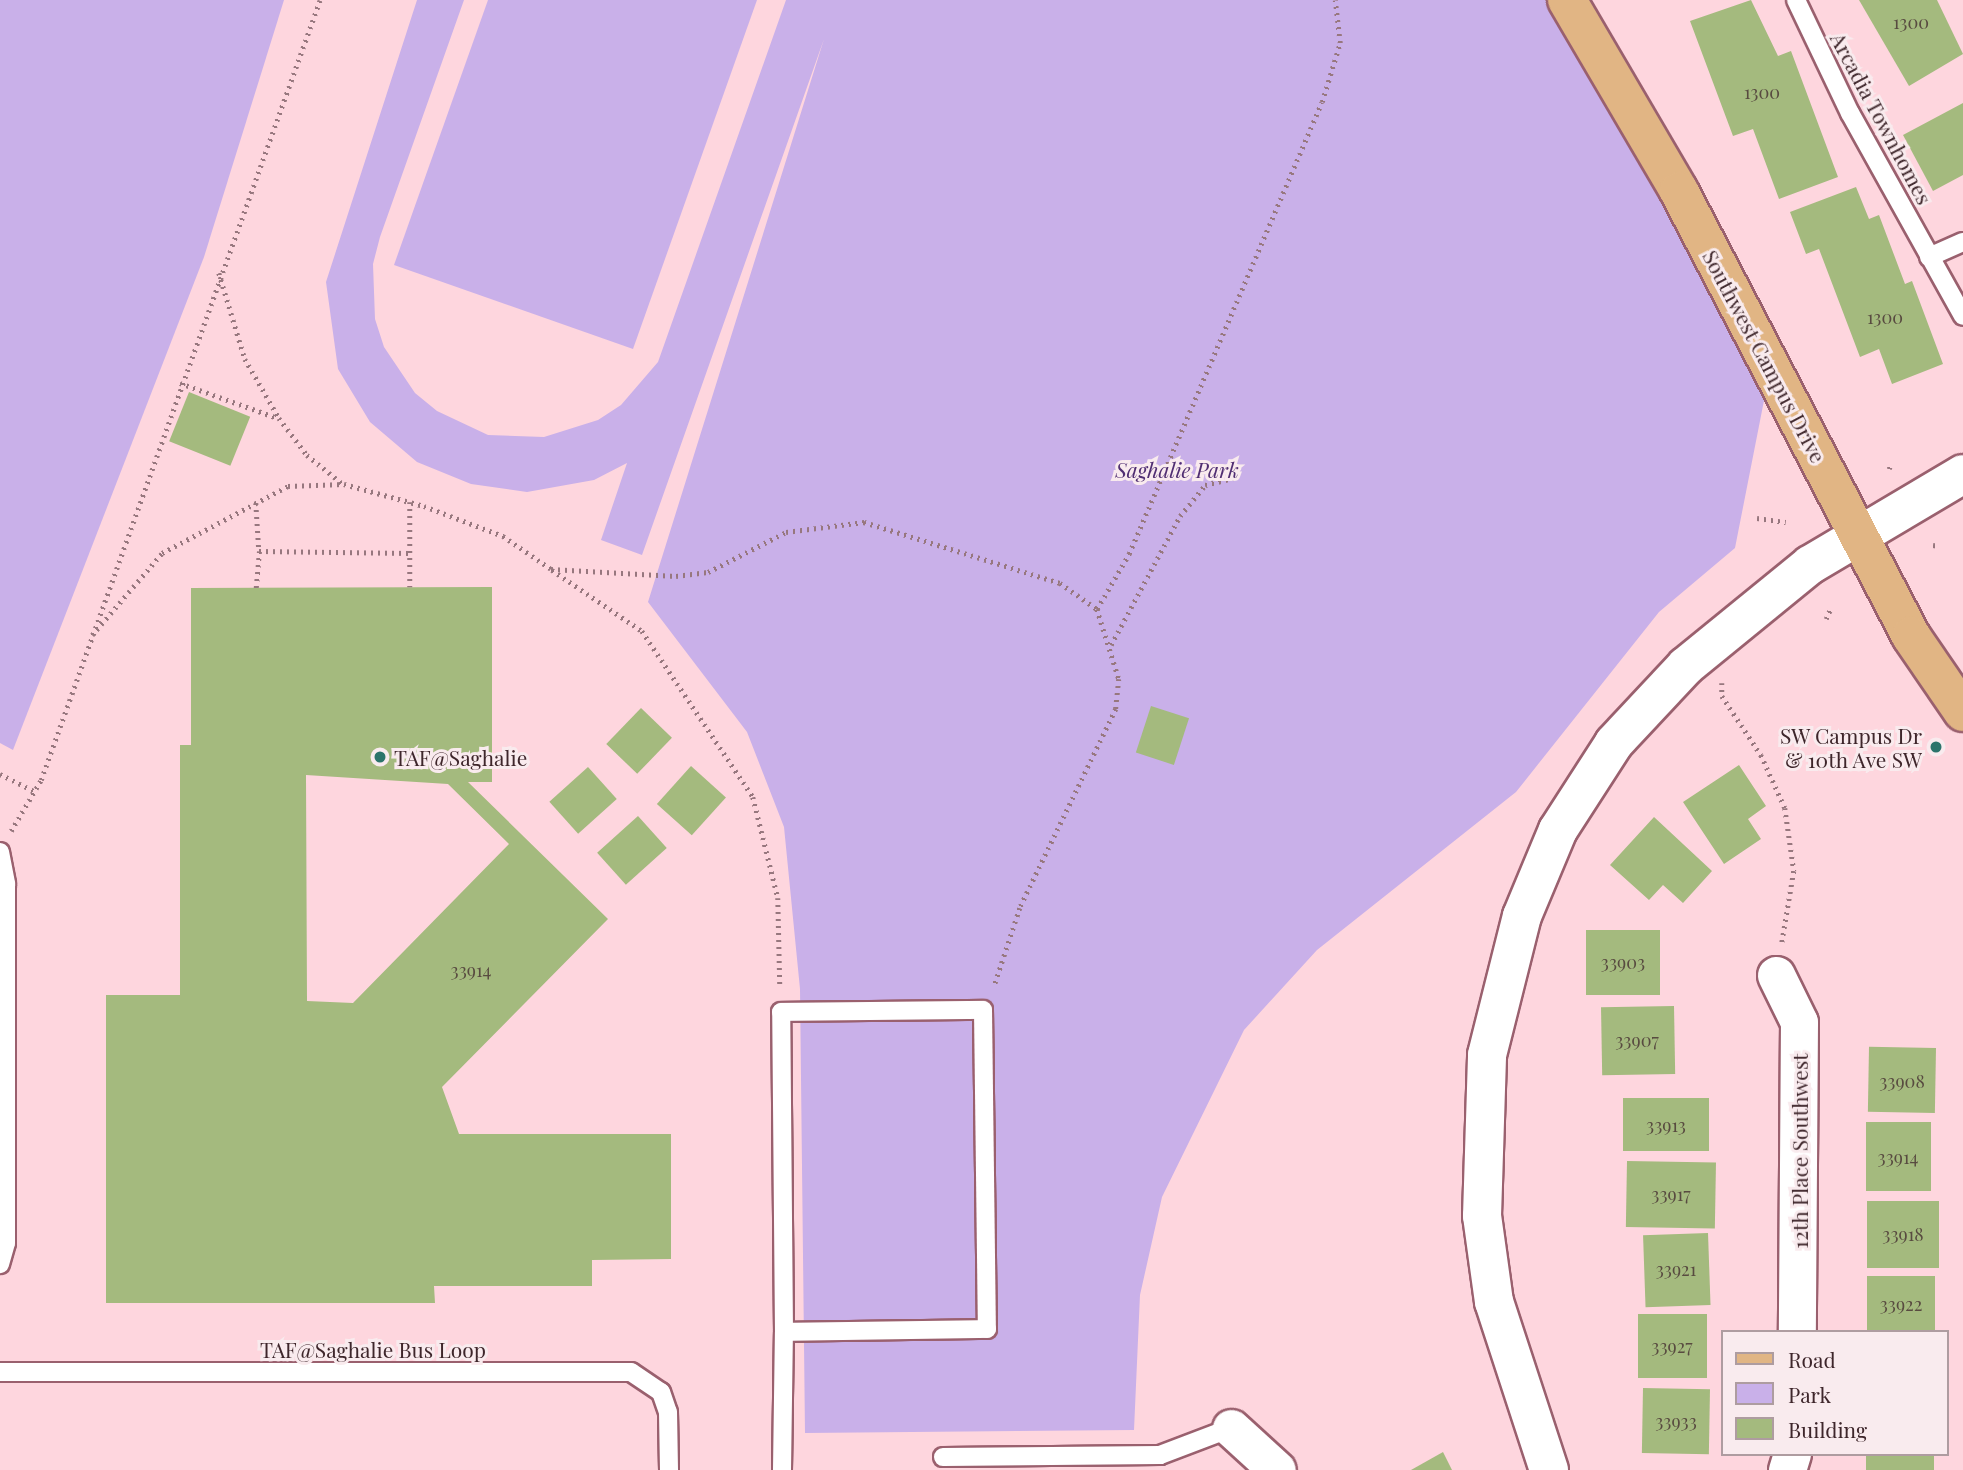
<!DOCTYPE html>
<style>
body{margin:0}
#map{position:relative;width:1963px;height:1470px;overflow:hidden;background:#fed6de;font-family:"Playfair Display",serif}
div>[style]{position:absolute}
.green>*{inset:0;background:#c9b0e9}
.building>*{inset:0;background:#a4ba7e;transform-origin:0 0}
.path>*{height:4.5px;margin-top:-2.25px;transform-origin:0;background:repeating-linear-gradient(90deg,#97777e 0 2px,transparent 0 7px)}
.roads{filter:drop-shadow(2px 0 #9a606e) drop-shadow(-2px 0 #9a606e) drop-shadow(0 2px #9a606e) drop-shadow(0 -2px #9a606e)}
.service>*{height:18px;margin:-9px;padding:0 9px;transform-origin:9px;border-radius:9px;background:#fff}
.minor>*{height:37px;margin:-18.5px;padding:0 18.5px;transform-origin:18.5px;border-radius:18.5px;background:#fff}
.tertiary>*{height:38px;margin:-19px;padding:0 19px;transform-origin:19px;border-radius:19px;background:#fff}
.primary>*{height:38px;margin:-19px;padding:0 19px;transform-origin:19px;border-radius:19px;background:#e1b584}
.dots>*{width:19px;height:19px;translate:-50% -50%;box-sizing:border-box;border:4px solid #f9ebee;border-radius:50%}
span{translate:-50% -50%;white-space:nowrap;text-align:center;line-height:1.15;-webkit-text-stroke:6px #f9ebee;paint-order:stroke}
.number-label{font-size:18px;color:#584b40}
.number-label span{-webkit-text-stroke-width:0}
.street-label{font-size:21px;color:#3e262b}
.park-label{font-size:21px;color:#502e72;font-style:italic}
.poi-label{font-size:21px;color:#3e262b}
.right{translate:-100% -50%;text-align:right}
.left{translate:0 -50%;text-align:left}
.legend{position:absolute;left:1721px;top:1330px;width:228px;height:126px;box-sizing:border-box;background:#f9ebee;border:2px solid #ae9ca0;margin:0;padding:9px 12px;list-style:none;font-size:21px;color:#3e262b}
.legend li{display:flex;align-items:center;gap:14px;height:35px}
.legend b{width:35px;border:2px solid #ae9ca0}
</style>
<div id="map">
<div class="green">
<div style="clip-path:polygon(0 0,284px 0,204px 257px,13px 750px,0 743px)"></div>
<div style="clip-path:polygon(417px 0,464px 0,380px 237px,373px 264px,375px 319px,384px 347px,415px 393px,437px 411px,488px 435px,544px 437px,598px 420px,621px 405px,658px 362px,786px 0,1567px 0,1770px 370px,1735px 548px,1659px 612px,1516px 792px,1317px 950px,1244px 1030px,1162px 1197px,1140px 1295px,1134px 1430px,805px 1433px,800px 989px,784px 827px,747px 732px,648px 602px,824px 39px,642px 555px,601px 540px,627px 463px,594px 480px,527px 492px,471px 484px,417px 462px,370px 422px,338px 369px,326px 282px)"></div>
<div style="clip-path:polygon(488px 0,757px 0,633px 349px,394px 265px)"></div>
</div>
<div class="building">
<div style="clip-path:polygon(1751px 0,1778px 56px,1791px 51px,1838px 177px,1779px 199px,1753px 129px,1733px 136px,1690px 21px)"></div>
<div style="clip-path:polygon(1859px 0,1937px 0,1963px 54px,1909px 86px)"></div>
<div style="clip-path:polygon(1963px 103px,1963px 175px,1933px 191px,1903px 135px)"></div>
<div style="clip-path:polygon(1856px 187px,1869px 219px,1879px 215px,1905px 284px,1912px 281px,1943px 364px,1892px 384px,1879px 349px,1860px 357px,1819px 249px,1806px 254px,1790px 212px)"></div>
<div style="left:189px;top:392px;width:66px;height:53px;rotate:22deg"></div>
<div style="clip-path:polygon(evenodd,492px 587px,492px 782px,468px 782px,608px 919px,442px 1087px,459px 1134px,671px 1134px,671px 1259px,592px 1260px,592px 1286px,434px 1286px,435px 1303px,106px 1303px,106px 995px,180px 995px,180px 745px,191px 745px,191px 588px,492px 587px,306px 775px,448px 784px,509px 844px,353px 1003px,307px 1001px,306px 775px)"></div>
<div style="left:1151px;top:706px;width:40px;height:49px;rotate:18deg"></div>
<div style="left:641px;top:708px;width:43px;height:50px;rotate:44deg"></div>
<div style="clip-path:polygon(1739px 765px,1766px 806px,1748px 819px,1761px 839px,1724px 864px,1683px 802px)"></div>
<div style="left:691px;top:766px;width:47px;height:51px;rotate:42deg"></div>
<div style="left:588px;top:767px;width:43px;height:52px;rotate:48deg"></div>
<div style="left:638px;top:816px;width:43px;height:55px;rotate:48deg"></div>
<div style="clip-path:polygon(1654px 817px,1712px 871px,1683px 903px,1663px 885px,1649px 900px,1610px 865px)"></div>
<div style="left:1586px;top:930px;width:74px;height:65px"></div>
<div style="left:1674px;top:1006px;width:68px;height:73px;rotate:89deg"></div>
<div style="left:1936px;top:1048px;width:65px;height:67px;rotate:91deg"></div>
<div style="left:1709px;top:1098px;width:53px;height:86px;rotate:90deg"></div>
<div style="left:1931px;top:1122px;width:69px;height:65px;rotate:90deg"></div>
<div style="left:1627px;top:1161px;width:89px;height:66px;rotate:1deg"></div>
<div style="left:1867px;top:1201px;width:72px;height:67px"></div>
<div style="left:1708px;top:1233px;width:72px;height:65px;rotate:88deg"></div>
<div style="left:1867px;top:1276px;width:68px;height:56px"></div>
<div style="left:1638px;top:1314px;width:69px;height:64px"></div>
<div style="left:1643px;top:1388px;width:67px;height:65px;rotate:1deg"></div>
<div style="clip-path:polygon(1443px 1452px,1452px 1470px,1411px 1470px)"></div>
<div style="left:1866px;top:1454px;width:68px;height:16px"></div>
</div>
<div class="path">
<div style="left:219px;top:273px;width:90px;rotate:73.2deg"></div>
<div style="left:245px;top:359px;width:68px;rotate:60deg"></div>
<div style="left:279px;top:418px;width:46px;rotate:52.9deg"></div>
<div style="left:307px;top:455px;width:46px;rotate:38.9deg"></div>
<div style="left:180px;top:383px;width:104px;rotate:19.7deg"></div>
<div style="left:1889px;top:469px;width:6px;rotate:-72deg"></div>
<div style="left:410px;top:502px;width:85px;rotate:90deg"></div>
<div style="left:256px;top:503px;width:48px;rotate:86.4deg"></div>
<div style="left:1757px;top:518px;width:29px;rotate:8deg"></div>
<div style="left:1933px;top:545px;width:6px;rotate:9deg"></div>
<div style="left:552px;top:570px;width:109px;rotate:34.1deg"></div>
<div style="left:642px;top:631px;width:200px;rotate:56.2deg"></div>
<div style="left:753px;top:797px;width:104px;rotate:76.1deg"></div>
<div style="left:778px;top:898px;width:89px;rotate:88.7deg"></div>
<div style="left:256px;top:588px;width:37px;rotate:-85deg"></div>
<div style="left:259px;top:551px;width:151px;rotate:0.8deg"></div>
<div style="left:1097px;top:609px;width:64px;rotate:-59.8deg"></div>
<div style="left:1129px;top:554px;width:491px;rotate:-66.9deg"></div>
<div style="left:1322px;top:102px;width:62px;rotate:-73deg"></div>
<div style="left:1340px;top:43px;width:43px;rotate:-96.6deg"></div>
<div style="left:1826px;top:619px;width:12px;rotate:-66deg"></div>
<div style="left:92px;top:635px;width:108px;rotate:-49.5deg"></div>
<div style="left:162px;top:553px;width:143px;rotate:-28deg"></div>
<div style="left:288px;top:486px;width:56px;rotate:-2deg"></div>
<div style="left:344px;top:484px;width:83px;rotate:15.4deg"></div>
<div style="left:424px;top:506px;width:85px;rotate:20.8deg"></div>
<div style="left:503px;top:536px;width:58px;rotate:34.5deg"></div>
<div style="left:551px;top:569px;width:125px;rotate:3.2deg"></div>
<div style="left:676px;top:576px;width:32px;rotate:-7deg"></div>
<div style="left:708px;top:572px;width:88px;rotate:-27.1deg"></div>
<div style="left:786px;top:532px;width:79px;rotate:-7.3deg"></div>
<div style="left:864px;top:522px;width:205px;rotate:17.3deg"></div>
<div style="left:1060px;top:583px;width:45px;rotate:35.1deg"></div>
<div style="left:1097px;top:609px;width:73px;rotate:72.6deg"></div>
<div style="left:1119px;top:679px;width:30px;rotate:96deg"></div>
<div style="left:1116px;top:709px;width:221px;rotate:115.8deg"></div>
<div style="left:1020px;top:908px;width:83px;rotate:108.2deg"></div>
<div style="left:1111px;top:645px;width:146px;rotate:-61.9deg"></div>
<div style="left:1180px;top:516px;width:40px;rotate:-51deg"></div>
<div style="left:1205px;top:485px;width:32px;rotate:-14deg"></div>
<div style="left:1722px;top:683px;width:13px;rotate:90deg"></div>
<div style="left:1722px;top:696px;width:71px;rotate:56.5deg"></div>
<div style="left:1761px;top:755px;width:58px;rotate:65.6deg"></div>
<div style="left:1785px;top:808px;width:64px;rotate:81.9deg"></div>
<div style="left:1794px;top:871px;width:73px;rotate:99.5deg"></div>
<div style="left:0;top:774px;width:40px;rotate:26.6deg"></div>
<div style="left:11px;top:831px;width:59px;rotate:-59.5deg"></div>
<div style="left:41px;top:780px;width:828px;rotate:-70.32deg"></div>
</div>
<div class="roads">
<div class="service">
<div style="left:1796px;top:0;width:125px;rotate:64.5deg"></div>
<div style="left:1850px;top:113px;width:232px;rotate:60.9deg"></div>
<div style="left:1929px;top:257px;width:37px;rotate:-24deg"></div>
<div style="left:0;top:852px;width:33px;rotate:79deg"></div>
<div style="left:6px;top:884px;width:359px;rotate:90deg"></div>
<div style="left:6px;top:1243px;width:22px;rotate:106deg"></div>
<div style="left:983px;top:1010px;width:319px;rotate:89.3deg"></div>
<div style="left:987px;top:1329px;width:203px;rotate:179.2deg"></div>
<div style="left:784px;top:1332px;width:320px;rotate:-90.5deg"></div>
<div style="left:781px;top:1012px;width:202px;rotate:-0.6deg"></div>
<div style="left:0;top:1372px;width:631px"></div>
<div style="left:631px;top:1372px;width:36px;rotate:34deg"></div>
<div style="left:661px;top:1392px;width:21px;rotate:71deg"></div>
<div style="left:668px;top:1412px;width:58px;rotate:89deg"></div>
<div style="left:943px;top:1457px;width:217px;rotate:-0.5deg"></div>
<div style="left:1160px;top:1455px;width:76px;rotate:-20.8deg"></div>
<div style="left:782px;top:1470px;width:138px;rotate:-89.2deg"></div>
</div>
<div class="minor">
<div style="left:1776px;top:975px;width:52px;rotate:63.9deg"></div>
<div style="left:1799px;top:1022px;width:310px;rotate:90.4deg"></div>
<div style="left:1231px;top:1428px;width:62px;rotate:42.4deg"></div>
<div style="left:1787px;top:1470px;width:17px;rotate:-73deg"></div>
</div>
<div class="tertiary">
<div style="left:1549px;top:1470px;width:177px;rotate:-108.1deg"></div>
<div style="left:1494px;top:1302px;width:87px;rotate:-97.9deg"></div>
<div style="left:1482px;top:1216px;width:161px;rotate:-88.2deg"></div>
<div style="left:1487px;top:1055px;width:143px;rotate:-75.9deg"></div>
<div style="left:1522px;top:916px;width:93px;rotate:-67.3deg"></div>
<div style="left:1558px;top:830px;width:103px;rotate:-57.2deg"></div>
<div style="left:1614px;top:743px;width:105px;rotate:-46.9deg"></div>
<div style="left:1686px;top:666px;width:160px;rotate:-39.2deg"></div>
<div style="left:1810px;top:565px;width:178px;rotate:-30.7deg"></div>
</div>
<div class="primary">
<div style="left:1567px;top:0;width:221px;rotate:59.6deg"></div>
<div style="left:1679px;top:191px;width:502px;rotate:62.46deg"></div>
<div style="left:1911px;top:636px;width:92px;rotate:55.6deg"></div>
</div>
</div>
<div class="dots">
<div style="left:1936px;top:747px;background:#2c746b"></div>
<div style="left:380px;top:757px;background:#2c746b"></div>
</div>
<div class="number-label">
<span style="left:1911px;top:22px">1300</span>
<span style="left:1762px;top:92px">1300</span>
<span style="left:1885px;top:317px">1300</span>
<span style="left:1623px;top:962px">33903</span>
<span style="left:471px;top:970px">33914</span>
<span style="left:1637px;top:1040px">33907</span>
<span style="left:1902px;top:1081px">33908</span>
<span style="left:1666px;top:1125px">33913</span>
<span style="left:1898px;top:1157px">33914</span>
<span style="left:1671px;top:1194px">33917</span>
<span style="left:1903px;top:1234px">33918</span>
<span style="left:1676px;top:1269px">33921</span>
<span style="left:1901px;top:1304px">33922</span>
<span style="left:1672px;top:1346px">33927</span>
<span style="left:1676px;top:1421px">33933</span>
</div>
<div class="street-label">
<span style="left:1882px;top:118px;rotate:62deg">Arcadia Townhomes</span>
<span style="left:1765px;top:356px;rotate:62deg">Southwest Campus Drive</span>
<span style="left:1799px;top:1151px;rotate:-90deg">12th Place Southwest</span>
<span style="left:373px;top:1349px">TAF@Saghalie Bus Loop</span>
</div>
<div class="park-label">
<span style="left:1177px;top:469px">Saghalie Park</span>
</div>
<div class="poi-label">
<span class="right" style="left:1922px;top:747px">SW Campus Dr<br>&amp; 10th Ave SW</span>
<span class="left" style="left:394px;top:757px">TAF@Saghalie</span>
</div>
<ul class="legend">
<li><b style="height:9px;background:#e1b584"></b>Road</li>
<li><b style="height:19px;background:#c9b0e9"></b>Park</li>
<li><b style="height:19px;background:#a4ba7e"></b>Building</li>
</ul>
</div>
